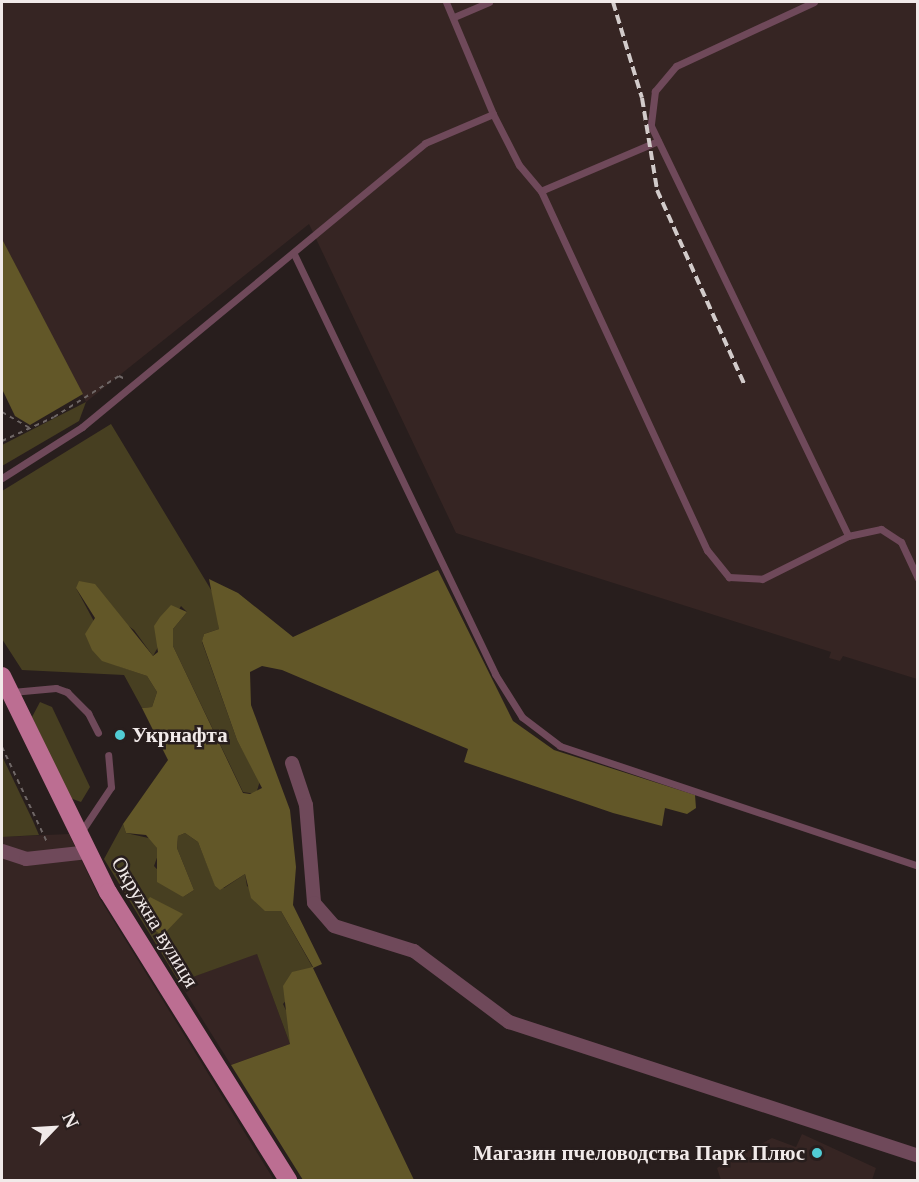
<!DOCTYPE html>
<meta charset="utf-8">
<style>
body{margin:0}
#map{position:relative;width:919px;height:1182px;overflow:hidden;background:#281e1d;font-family:"Libre Baskerville",serif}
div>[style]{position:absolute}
.built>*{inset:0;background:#362523}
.green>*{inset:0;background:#473f21}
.forest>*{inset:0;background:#625728}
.path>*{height:2px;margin-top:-1px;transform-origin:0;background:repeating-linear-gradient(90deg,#6f6766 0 4.5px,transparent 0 9px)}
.service>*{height:7px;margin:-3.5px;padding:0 3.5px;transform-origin:3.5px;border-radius:3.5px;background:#6f495a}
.minor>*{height:14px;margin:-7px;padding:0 7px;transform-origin:7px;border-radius:7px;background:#6f495a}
.primary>*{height:18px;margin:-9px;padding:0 9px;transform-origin:9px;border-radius:9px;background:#bc6e92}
.rail>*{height:4px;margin-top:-2px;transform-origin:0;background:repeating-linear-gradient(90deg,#d2cbca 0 9px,transparent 0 13.5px)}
.dots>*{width:16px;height:16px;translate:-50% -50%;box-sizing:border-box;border:3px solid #281e1d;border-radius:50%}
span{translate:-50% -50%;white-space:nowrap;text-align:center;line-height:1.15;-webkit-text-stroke:5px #281e1d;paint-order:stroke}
.poi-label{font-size:21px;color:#f1eae9;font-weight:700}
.left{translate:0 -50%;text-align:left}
.right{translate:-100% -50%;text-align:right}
.street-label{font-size:21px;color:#f1eae9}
.frame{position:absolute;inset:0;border:3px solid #f1eae9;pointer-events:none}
.north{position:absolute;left:24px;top:1098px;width:60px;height:60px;-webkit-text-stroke:4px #281e1d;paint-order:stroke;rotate:65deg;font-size:16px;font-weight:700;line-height:24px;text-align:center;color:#f1eae9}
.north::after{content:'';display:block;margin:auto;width:21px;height:27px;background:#f1eae9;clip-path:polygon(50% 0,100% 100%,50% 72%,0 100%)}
</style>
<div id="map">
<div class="built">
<div style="clip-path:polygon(2px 2px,917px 2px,917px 679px,843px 656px,840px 661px,829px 658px,831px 652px,456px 533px,309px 224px,86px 402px,2px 239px)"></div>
<div style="clip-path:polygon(69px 834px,100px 899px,274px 1180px,2px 1180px,2px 837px)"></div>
<div style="clip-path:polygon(257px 953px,290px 1044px,231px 1065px,179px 982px)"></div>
<div style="clip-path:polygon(802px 1134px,876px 1168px,872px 1180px,721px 1180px,717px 1168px,772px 1138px,796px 1147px)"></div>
</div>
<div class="green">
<div style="clip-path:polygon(86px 402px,79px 421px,2px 466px,2px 445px)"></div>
<div style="clip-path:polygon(111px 424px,216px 598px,219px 629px,204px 634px,202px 642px,237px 740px,260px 781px,256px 794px,243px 792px,173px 646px,173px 629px,187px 612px,181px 606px,153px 656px,134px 630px,76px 588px,118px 666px,147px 676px,157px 692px,152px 707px,142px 708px,124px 675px,22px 670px,2px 639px,2px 491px)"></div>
<div style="clip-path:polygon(40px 702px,52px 707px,90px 787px,81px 802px,70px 798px,32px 717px)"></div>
<div style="clip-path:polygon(2px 756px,33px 821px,39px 835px,2px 837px)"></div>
<div style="clip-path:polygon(123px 824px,126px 833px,153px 839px,159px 852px,154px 866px,183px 897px,194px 890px,177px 848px,178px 836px,185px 833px,198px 842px,216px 887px,224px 888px,245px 874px,247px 886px,281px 911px,313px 968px,283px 1004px,291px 1021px,290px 1044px,257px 954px,179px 982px,104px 859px)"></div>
</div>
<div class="forest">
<div style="clip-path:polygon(2px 239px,83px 394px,30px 425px,15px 416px,2px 389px)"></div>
<div style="clip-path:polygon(438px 570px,513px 721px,554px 750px,695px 795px,696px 808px,687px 814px,665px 808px,662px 826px,613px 813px,464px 762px,468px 749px,282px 670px,262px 666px,250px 672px,251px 705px,290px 810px,296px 867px,293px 905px,322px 964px,313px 968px,414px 1180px,303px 1180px,231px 1065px,290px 1044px,283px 986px,292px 972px,313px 967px,281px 911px,265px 911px,251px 898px,245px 874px,220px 890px,215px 886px,198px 842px,185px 833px,178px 836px,177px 848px,194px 890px,183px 897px,157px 882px,157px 848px,146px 835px,126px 833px,123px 824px,168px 760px,142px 708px,152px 707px,157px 692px,147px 676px,102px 661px,92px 650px,85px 634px,95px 618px,76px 588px,79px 581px,95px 584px,153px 656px,158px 652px,154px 626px,160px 617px,171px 605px,187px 612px,173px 629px,173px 646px,243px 793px,250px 794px,262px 788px,237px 740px,202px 641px,204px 634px,219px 629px,209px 579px,238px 593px,293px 637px)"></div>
<div style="clip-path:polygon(150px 897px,183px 914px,162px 936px,148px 924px,143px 905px)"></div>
</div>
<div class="path">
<div style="left:2px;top:412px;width:32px;rotate:30deg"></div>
<div style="left:2px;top:441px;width:57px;rotate:-24.8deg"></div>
<div style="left:54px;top:417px;width:77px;rotate:-32.2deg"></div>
<div style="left:119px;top:376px;width:7px;rotate:27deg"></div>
<div style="left:2px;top:747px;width:105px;rotate:64.7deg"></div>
</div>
<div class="service">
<div style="left:446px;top:2px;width:121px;rotate:67.2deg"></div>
<div style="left:493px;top:114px;width:57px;rotate:63deg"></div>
<div style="left:519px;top:165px;width:34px;rotate:50deg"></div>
<div style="left:814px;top:2px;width:152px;rotate:155.1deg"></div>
<div style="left:676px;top:66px;width:33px;rotate:130deg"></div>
<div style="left:655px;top:91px;width:35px;rotate:97deg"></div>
<div style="left:651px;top:126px;width:455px;rotate:64.3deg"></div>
<div style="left:454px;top:17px;width:38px;rotate:-23deg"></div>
<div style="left:658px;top:141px;width:127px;rotate:156.9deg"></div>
<div style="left:541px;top:191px;width:396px;rotate:65.2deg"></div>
<div style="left:707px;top:550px;width:35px;rotate:51deg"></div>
<div style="left:729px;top:577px;width:33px;rotate:3deg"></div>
<div style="left:762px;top:579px;width:96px;rotate:-26.6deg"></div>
<div style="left:848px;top:536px;width:34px;rotate:-12deg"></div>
<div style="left:881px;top:529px;width:24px;rotate:33deg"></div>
<div style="left:901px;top:542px;width:40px;rotate:65deg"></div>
<div style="left:294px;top:254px;width:466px;rotate:64.4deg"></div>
<div style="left:495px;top:674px;width:51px;rotate:57.9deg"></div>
<div style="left:522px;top:717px;width:48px;rotate:37.3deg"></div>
<div style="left:560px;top:746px;width:378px;rotate:18.5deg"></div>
<div style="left:2px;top:478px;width:95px;rotate:-32.5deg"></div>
<div style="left:82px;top:427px;width:445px;rotate:-39.6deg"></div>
<div style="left:425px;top:143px;width:74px;rotate:-23.1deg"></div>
<div style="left:12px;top:692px;width:44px;rotate:-5.2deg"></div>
<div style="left:56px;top:688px;width:12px;rotate:20deg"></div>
<div style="left:67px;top:692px;width:30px;rotate:45deg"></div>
<div style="left:88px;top:713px;width:22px;rotate:63deg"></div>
<div style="left:81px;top:832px;width:54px;rotate:-56.3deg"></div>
<div style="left:111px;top:787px;width:32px;rotate:-95deg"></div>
</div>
<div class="minor">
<div style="left:292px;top:763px;width:44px;rotate:71.6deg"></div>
<div style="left:306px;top:805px;width:98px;rotate:85.3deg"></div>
<div style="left:314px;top:903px;width:30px;rotate:49deg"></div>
<div style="left:334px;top:926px;width:84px;rotate:17.4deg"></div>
<div style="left:414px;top:951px;width:119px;rotate:36.8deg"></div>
<div style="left:509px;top:1022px;width:430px;rotate:18.1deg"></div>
<div style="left:2px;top:851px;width:25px;rotate:18deg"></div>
<div style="left:26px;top:859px;width:62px;rotate:-6.4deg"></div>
</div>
<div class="primary">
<div style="left:2px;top:676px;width:241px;rotate:63.9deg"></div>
<div style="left:108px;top:892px;width:340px;rotate:58deg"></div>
</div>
<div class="rail">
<div style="left:613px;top:2px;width:100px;rotate:73.2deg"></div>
<div style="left:642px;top:98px;width:93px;rotate:80.7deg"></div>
<div style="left:657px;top:190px;width:215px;rotate:65.8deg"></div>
</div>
<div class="dots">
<div style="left:120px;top:735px;background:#51ccd4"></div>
<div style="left:817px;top:1153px;background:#51ccd4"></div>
</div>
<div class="poi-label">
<span class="left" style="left:132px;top:735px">Укрнафта</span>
<span class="right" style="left:805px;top:1153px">Магазин пчеловодства Парк Плюс</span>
</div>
<div class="street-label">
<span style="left:155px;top:922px;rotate:59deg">Окружна вулиця</span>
</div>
<div class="frame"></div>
<div class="north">N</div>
</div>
